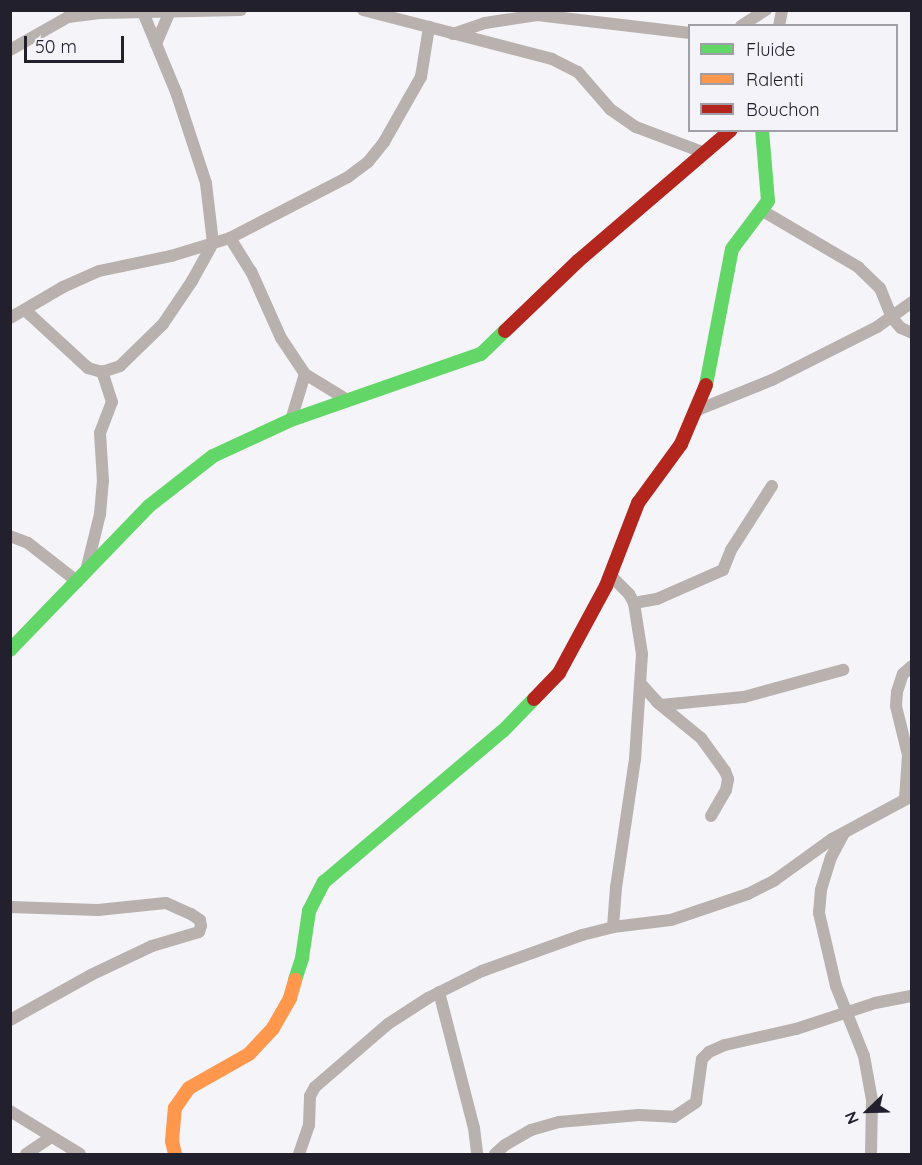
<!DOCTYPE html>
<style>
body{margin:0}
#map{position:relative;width:922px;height:1165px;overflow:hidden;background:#f5f4f9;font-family:Quicksand,sans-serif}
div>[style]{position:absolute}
.street>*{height:12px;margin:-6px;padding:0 6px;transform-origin:6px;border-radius:6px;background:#b8b1ae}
.fast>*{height:14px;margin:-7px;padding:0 7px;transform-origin:7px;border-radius:7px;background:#63d668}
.slow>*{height:14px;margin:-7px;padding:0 7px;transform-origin:7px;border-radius:7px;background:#ff974d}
.jam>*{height:14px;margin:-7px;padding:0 7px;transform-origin:7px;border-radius:7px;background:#b3261e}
span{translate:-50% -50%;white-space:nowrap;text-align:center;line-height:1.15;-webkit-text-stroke:5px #f4f3fa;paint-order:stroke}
.frame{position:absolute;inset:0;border:12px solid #22202c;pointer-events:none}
.legend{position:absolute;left:688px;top:24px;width:210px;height:108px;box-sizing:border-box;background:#f4f3fa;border:2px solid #a09fa8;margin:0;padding:8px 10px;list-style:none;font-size:18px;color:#22202c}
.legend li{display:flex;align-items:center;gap:12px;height:30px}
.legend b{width:30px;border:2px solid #a09fa8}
.north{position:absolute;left:838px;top:1081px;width:60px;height:60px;-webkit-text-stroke:4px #f4f3fa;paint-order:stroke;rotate:247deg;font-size:16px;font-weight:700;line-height:24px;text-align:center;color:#22202c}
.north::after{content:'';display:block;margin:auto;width:21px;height:27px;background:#22202c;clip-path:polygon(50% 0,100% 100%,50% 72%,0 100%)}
.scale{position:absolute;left:24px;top:36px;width:100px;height:27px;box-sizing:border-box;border:3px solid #22202c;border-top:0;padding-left:8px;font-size:18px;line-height:21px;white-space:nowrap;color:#22202c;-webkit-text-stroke:4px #f4f3fa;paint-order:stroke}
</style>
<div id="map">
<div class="street">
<div style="left:363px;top:10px;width:195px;rotate:14.5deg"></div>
<div style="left:552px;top:59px;width:29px;rotate:27deg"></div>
<div style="left:578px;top:72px;width:49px;rotate:49.1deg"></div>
<div style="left:610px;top:109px;width:32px;rotate:35deg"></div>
<div style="left:636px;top:127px;width:74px;rotate:20.6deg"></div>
<div style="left:741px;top:26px;width:30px;rotate:-33deg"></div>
<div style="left:779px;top:26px;width:16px;rotate:-79deg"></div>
<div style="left:453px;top:34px;width:34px;rotate:-19deg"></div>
<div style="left:485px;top:23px;width:53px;rotate:-8.7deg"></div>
<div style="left:537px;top:15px;width:154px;rotate:6.7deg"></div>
<div style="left:156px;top:44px;width:33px;rotate:-67deg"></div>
<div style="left:10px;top:50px;width:67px;rotate:-29.6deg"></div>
<div style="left:68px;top:17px;width:32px;rotate:-7deg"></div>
<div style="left:100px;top:13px;width:141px;rotate:-1.2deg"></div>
<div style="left:761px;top:210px;width:113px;rotate:30.4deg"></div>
<div style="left:858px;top:267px;width:30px;rotate:44deg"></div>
<div style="left:880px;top:288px;width:32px;rotate:68deg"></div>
<div style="left:892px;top:318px;width:13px;rotate:48deg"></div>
<div style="left:901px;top:328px;width:12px;rotate:24deg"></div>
<div style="left:230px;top:238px;width:39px;rotate:58deg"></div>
<div style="left:251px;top:271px;width:73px;rotate:65.9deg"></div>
<div style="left:281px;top:338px;width:43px;rotate:56.3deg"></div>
<div style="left:305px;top:374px;width:48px;rotate:31.4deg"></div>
<div style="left:25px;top:310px;width:86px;rotate:42.6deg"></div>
<div style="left:88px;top:368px;width:15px;rotate:16deg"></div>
<div style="left:102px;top:372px;width:19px;rotate:-18deg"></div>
<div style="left:120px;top:366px;width:60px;rotate:-44.3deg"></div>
<div style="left:163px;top:324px;width:52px;rotate:-56deg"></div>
<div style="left:192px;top:281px;width:43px;rotate:-61.1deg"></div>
<div style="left:213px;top:243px;width:60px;rotate:-96.7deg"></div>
<div style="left:206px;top:183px;width:96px;rotate:-108.2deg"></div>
<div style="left:176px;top:92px;width:89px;rotate:-112.5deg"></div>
<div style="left:10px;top:318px;width:61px;rotate:-30.3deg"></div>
<div style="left:63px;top:287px;width:39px;rotate:-24deg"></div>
<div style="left:99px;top:271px;width:74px;rotate:-11.8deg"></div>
<div style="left:171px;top:256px;width:62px;rotate:-17deg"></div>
<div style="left:230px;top:238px;width:133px;rotate:-27.3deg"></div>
<div style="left:348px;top:177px;width:25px;rotate:-37deg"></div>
<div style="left:368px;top:162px;width:26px;rotate:-51deg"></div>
<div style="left:384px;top:142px;width:75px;rotate:-60.4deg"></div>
<div style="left:421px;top:77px;width:51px;rotate:-80.9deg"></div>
<div style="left:695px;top:411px;width:83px;rotate:-21.9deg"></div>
<div style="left:772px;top:380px;width:118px;rotate:-26.8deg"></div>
<div style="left:877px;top:327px;width:43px;rotate:-35.5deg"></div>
<div style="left:291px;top:420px;width:48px;rotate:-73.1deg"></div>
<div style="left:10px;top:536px;width:19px;rotate:21deg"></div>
<div style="left:28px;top:543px;width:63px;rotate:38deg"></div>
<div style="left:87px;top:567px;width:55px;rotate:-76.2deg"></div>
<div style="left:100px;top:514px;width:33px;rotate:-85deg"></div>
<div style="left:103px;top:481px;width:48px;rotate:-93.6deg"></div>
<div style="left:100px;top:433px;width:33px;rotate:-69deg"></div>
<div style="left:112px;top:402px;width:32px;rotate:-108deg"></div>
<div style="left:610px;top:575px;width:27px;rotate:45deg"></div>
<div style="left:629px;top:594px;width:10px;rotate:61deg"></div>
<div style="left:634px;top:603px;width:52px;rotate:81.1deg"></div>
<div style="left:642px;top:654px;width:105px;rotate:93.8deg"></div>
<div style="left:635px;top:759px;width:129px;rotate:98.4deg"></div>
<div style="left:616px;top:887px;width:40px;rotate:94.3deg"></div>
<div style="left:634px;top:603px;width:23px;rotate:-10deg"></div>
<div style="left:657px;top:599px;width:72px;rotate:-23.7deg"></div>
<div style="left:723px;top:570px;width:22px;rotate:-68deg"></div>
<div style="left:731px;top:550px;width:76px;rotate:-57.4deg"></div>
<div style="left:641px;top:684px;width:24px;rotate:48deg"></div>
<div style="left:657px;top:702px;width:57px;rotate:39.3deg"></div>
<div style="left:701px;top:738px;width:41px;rotate:54deg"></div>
<div style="left:725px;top:771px;width:9px;rotate:69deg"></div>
<div style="left:728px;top:779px;width:11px;rotate:100deg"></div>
<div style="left:726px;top:790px;width:30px;rotate:120deg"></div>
<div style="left:661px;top:705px;width:83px;rotate:-5.5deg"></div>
<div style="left:744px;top:697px;width:103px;rotate:-15.3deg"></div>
<div style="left:905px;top:799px;width:44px;rotate:-86.1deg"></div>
<div style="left:908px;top:755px;width:50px;rotate:-103.8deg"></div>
<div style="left:896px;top:706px;width:14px;rotate:-86deg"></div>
<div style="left:897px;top:692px;width:19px;rotate:-72deg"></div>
<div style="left:903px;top:674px;width:12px;rotate:-42deg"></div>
<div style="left:844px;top:833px;width:27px;rotate:118deg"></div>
<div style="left:831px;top:857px;width:34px;rotate:107deg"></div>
<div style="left:821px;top:890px;width:23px;rotate:95deg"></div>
<div style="left:819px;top:913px;width:75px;rotate:76.9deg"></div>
<div style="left:836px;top:986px;width:75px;rotate:68.2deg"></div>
<div style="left:864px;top:1056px;width:45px;rotate:79.7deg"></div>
<div style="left:872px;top:1100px;width:54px;rotate:91.1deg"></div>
<div style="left:10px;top:907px;width:88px;rotate:2deg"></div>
<div style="left:98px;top:910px;width:68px;rotate:-5.9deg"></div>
<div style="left:166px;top:903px;width:27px;rotate:24deg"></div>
<div style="left:191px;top:914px;width:11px;rotate:34deg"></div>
<div style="left:200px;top:920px;width:6px;rotate:81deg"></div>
<div style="left:201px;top:926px;width:6px;rotate:108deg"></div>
<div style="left:199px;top:932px;width:49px;rotate:163.4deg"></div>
<div style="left:152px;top:946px;width:68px;rotate:154.6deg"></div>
<div style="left:91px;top:975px;width:93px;rotate:150.9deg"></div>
<div style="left:439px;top:992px;width:140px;rotate:75.6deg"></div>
<div style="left:474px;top:1128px;width:26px;rotate:83deg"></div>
<div style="left:10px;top:1111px;width:82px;rotate:31.6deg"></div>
<div style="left:26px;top:1154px;width:30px;rotate:-34deg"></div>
<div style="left:299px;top:1154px;width:31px;rotate:-71deg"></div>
<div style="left:309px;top:1125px;width:29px;rotate:-88deg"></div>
<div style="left:310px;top:1096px;width:10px;rotate:-61deg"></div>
<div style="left:315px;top:1087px;width:96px;rotate:-40.8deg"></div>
<div style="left:388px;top:1024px;width:48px;rotate:-33deg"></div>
<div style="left:428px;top:998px;width:60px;rotate:-26.6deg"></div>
<div style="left:482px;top:971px;width:106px;rotate:-19.8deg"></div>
<div style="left:582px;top:935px;width:32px;rotate:-14deg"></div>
<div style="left:613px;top:927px;width:58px;rotate:-6.9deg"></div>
<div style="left:671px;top:920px;width:81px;rotate:-18.7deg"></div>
<div style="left:748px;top:894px;width:30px;rotate:-27deg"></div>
<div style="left:775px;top:880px;width:70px;rotate:-35.7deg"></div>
<div style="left:832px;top:839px;width:91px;rotate:-28.3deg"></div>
<div style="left:495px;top:1154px;width:13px;rotate:-42deg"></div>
<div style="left:505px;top:1145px;width:30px;rotate:-30deg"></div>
<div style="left:531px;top:1130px;width:29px;rotate:-16deg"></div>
<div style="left:559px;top:1122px;width:80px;rotate:-5deg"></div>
<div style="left:639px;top:1115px;width:35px;rotate:3deg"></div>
<div style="left:674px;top:1117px;width:27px;rotate:-34deg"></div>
<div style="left:696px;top:1102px;width:43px;rotate:-82.1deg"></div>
<div style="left:702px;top:1059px;width:10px;rotate:-45deg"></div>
<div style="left:709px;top:1052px;width:17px;rotate:-24deg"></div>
<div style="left:725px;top:1045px;width:73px;rotate:-12.7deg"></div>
<div style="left:796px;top:1029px;width:83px;rotate:-18.2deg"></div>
<div style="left:875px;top:1003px;width:38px;rotate:-11deg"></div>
</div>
<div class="fast">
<div style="left:706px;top:385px;width:138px;rotate:-79.2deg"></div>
<div style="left:732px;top:249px;width:60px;rotate:-53.1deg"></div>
<div style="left:768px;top:201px;width:71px;rotate:-94.8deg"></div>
<div style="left:10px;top:650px;width:200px;rotate:-46deg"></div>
<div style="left:149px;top:506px;width:81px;rotate:-38deg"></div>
<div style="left:213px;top:456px;width:86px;rotate:-24.8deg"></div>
<div style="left:291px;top:420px;width:201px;rotate:-19.2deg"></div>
<div style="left:481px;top:354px;width:33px;rotate:-44deg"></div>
<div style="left:295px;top:980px;width:23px;rotate:-72deg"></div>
<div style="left:302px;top:958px;width:48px;rotate:-81.5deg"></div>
<div style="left:309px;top:911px;width:33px;rotate:-63deg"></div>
<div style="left:324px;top:882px;width:234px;rotate:-40.2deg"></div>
<div style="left:503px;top:731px;width:45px;rotate:-45.9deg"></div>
</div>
<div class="slow">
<div style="left:175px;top:1154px;width:13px;rotate:-103deg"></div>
<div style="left:172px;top:1141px;width:33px;rotate:-85deg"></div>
<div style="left:175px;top:1108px;width:24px;rotate:-55deg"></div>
<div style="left:189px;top:1088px;width:69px;rotate:-29.5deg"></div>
<div style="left:249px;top:1054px;width:35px;rotate:-47deg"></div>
<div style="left:273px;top:1028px;width:34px;rotate:-60deg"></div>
<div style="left:290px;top:998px;width:19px;rotate:-74deg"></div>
</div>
<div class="jam">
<div style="left:505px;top:331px;width:101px;rotate:-43.8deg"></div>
<div style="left:578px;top:261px;width:201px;rotate:-40.6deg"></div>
<div style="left:534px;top:699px;width:36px;rotate:-46deg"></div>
<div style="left:559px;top:673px;width:99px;rotate:-61.6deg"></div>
<div style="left:606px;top:586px;width:89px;rotate:-68.9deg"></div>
<div style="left:638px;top:503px;width:73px;rotate:-53.9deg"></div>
<div style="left:681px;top:444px;width:64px;rotate:-67deg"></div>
</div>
<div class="frame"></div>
<ul class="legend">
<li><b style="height:8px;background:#63d668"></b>Fluide</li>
<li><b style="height:8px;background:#ff974d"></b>Ralenti</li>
<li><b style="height:8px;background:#b3261e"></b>Bouchon</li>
</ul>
<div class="north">N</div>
<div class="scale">50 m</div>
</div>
